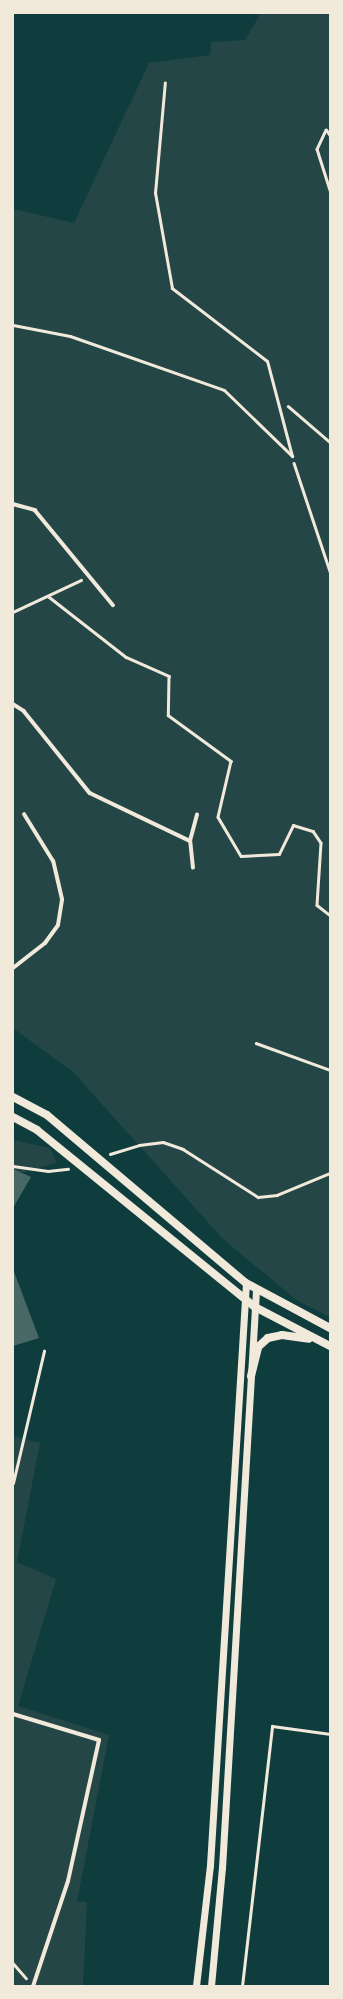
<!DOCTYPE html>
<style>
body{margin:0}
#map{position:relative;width:343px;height:1999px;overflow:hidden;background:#0f3d3e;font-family:"Roboto Condensed",sans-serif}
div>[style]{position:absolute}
.green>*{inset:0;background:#244646}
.building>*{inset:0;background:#486865}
.path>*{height:2.5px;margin:-1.25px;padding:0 1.25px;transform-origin:1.25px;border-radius:1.25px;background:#f1e9da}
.service>*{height:3px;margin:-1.5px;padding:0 1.5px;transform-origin:1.5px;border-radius:1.5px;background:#f1e9da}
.pedestrian>*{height:3.5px;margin:-1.75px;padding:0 1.75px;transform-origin:1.75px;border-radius:1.75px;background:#f1e9da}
.minor>*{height:4px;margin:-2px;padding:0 2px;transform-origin:2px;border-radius:2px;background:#f1e9da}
.tertiary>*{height:7px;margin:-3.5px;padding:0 3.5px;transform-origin:3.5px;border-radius:3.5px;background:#f1e9da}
.secondary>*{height:8px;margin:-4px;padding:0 4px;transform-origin:4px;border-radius:4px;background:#f1e9da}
span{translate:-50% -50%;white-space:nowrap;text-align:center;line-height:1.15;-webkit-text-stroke:3px #f1e9da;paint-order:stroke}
.frame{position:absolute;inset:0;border:14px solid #f1e9da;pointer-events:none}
</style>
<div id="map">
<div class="green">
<div style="clip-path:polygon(261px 13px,330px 13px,330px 1317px,298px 1301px,224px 1240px,73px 1072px,13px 1028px,13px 209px,74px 223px,149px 63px,210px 55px,211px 42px,245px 40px)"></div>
<div style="clip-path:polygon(13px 1140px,50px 1148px,57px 1163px,13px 1175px)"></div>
<div style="clip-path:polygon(13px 1436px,40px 1443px,17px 1562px,56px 1579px,18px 1706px,109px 1735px,77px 1902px,87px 1902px,83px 1986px,13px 1986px)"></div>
</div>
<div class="building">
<div style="clip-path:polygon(13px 1169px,31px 1177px,13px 1208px)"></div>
<div style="clip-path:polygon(13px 1269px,39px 1338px,13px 1346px)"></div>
</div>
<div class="path">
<div style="left:330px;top:136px;width:7px;rotate:-124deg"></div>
<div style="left:326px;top:130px;width:21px;rotate:115deg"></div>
<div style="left:317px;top:149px;width:43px;rotate:72.4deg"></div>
<div style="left:288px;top:406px;width:55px;rotate:40.6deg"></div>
<div style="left:294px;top:463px;width:114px;rotate:71.6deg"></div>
<div style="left:48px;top:596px;width:99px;rotate:38deg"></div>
<div style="left:126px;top:657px;width:47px;rotate:23.8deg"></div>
<div style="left:169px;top:676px;width:39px;rotate:91deg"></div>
<div style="left:168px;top:715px;width:78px;rotate:36.1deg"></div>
<div style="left:231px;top:761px;width:57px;rotate:103.1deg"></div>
<div style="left:218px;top:817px;width:45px;rotate:59.5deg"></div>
<div style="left:241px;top:856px;width:38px;rotate:-3deg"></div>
<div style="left:279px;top:854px;width:32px;rotate:-64deg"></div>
<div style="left:293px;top:825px;width:21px;rotate:17deg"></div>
<div style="left:313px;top:831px;width:14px;rotate:56deg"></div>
<div style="left:321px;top:843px;width:62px;rotate:93.7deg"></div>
<div style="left:317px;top:905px;width:16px;rotate:38deg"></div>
<div style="left:13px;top:612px;width:75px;rotate:-25.2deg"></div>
<div style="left:256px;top:1043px;width:79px;rotate:20deg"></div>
<div style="left:110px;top:1154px;width:30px;rotate:-17deg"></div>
<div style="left:139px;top:1145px;width:24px;rotate:-7deg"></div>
<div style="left:163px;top:1142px;width:21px;rotate:19deg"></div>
<div style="left:183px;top:1149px;width:89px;rotate:32.6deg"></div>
<div style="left:258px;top:1197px;width:19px;rotate:-6deg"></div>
<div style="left:277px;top:1195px;width:57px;rotate:-22.5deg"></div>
<div style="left:13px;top:1166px;width:35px;rotate:8deg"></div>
<div style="left:48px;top:1171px;width:20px;rotate:-6deg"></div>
<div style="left:13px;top:1963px;width:20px;rotate:49deg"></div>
</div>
<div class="service">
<div style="left:13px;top:325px;width:58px;rotate:10.9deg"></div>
<div style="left:70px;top:336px;width:163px;rotate:19.3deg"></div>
<div style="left:224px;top:390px;width:95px;rotate:44.1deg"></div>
<div style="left:292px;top:456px;width:98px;rotate:-104.7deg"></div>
<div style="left:267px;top:361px;width:120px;rotate:-142.5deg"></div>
<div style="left:172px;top:288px;width:97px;rotate:-100.1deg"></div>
<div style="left:155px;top:193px;width:111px;rotate:-84.9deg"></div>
<div style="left:13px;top:1483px;width:136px;rotate:-76.8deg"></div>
<div style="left:242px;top:1986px;width:262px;rotate:-83.4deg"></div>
<div style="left:272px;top:1726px;width:59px;rotate:7.9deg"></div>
</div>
<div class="pedestrian">
<div style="left:13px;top:504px;width:23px;rotate:15deg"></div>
<div style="left:35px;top:510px;width:123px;rotate:50.6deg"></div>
<div style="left:13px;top:704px;width:13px;rotate:32deg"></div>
<div style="left:24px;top:711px;width:105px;rotate:51.2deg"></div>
<div style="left:90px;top:793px;width:111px;rotate:25.6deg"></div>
<div style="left:193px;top:868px;width:27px;rotate:-96deg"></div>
<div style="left:190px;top:841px;width:27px;rotate:-75deg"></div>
</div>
<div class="minor">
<div style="left:13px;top:968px;width:41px;rotate:-38deg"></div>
<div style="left:45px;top:943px;width:22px;rotate:-54deg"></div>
<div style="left:58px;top:925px;width:26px;rotate:-81deg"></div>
<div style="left:62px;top:899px;width:39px;rotate:-103deg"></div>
<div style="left:53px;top:861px;width:55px;rotate:-121.7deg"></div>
<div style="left:13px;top:1714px;width:90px;rotate:16.8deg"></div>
<div style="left:99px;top:1740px;width:144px;rotate:102.4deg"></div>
<div style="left:68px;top:1881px;width:111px;rotate:108.4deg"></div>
</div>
<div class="tertiary">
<div style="left:196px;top:1986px;width:122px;rotate:-83.4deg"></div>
<div style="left:210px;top:1865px;width:583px;rotate:-86.46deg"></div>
<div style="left:211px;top:1986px;width:119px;rotate:-84.7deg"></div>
<div style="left:222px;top:1868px;width:579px;rotate:-86.63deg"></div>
</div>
<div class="secondary">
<div style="left:13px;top:1097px;width:38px;rotate:28deg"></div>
<div style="left:47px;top:1115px;width:260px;rotate:40.2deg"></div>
<div style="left:246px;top:1283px;width:95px;rotate:28.2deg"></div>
<div style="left:13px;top:1117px;width:27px;rotate:28deg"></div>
<div style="left:37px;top:1130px;width:281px;rotate:39.1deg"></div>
<div style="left:255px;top:1307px;width:85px;rotate:27.5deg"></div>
<div style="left:251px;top:1376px;width:30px;rotate:-76deg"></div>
<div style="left:258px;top:1347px;width:13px;rotate:-42deg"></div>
<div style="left:268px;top:1338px;width:14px;rotate:-12deg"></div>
<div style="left:282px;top:1335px;width:27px;rotate:8deg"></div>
</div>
<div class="frame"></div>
</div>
